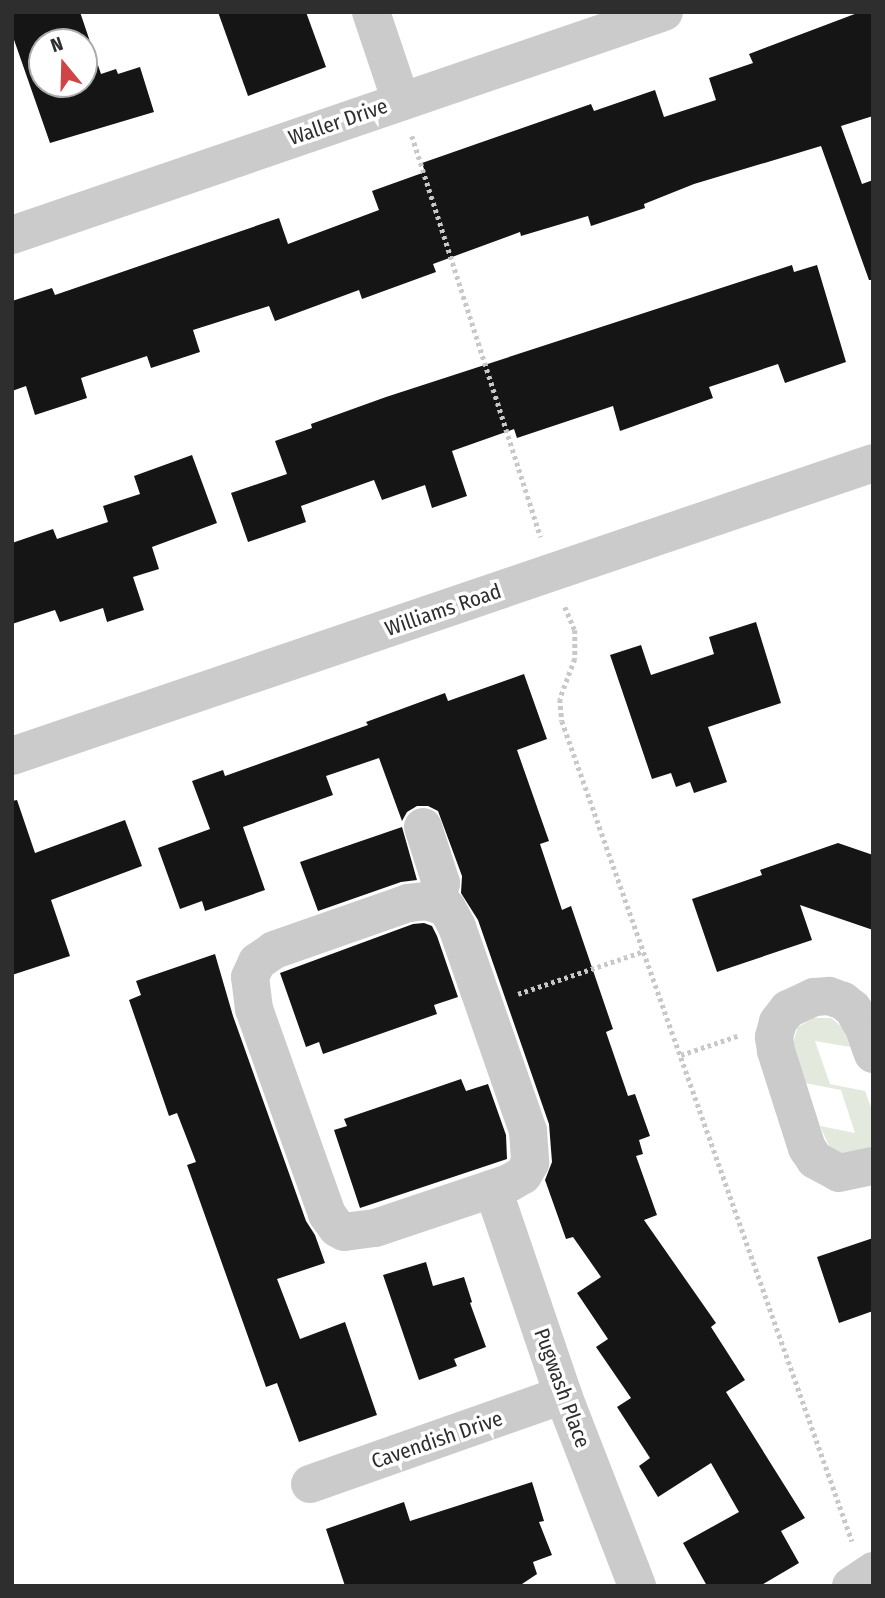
<!DOCTYPE html>
<style>
body{margin:0}
#map{position:relative;width:885px;height:1598px;overflow:hidden;background:#fff;font-family:"Fira Sans Condensed",sans-serif}
div>[style]{position:absolute}
.green>*{inset:0;background:#e3e9dd}
.building>*{inset:0;background:#151515}
.path>*{height:4.5px;margin-top:-2.25px;transform-origin:0;background:repeating-linear-gradient(90deg,#c8c8c8 0 3.5px,transparent 0 7px)}
.minor>*{height:38px;margin:-19px;padding:0 19px;transform-origin:19px;border-radius:19px;background:#cbcbcb}
span{translate:-50% -50%;white-space:nowrap;text-align:center;line-height:1.15;-webkit-text-stroke:7px #fff;paint-order:stroke}
.street-label{font-size:21px;color:#2e2e2e}
.frame{position:absolute;inset:0;border:14px solid #2e2e2e;pointer-events:none}
.north{position:absolute;left:28px;top:28px;width:70px;height:70px;box-sizing:border-box;background:#fff;border:2px solid #ababab;border-radius:50%;rotate:341deg;font-size:19px;font-weight:700;line-height:28px;text-align:center;color:#2e2e2e}
.north::after{content:'';display:block;margin:auto;width:24px;height:32px;background:#d04447;clip-path:polygon(50% 0,100% 100%,50% 72%,0 100%)}
</style>
<div id="map">
<div class="green">
<div style="clip-path:polygon(813px 1018px,831px 1018px,842px 1027px,850px 1047px,815px 1041px,830px 1084px,865px 1091px,873px 1113px,873px 1143px,869px 1149px,849px 1156px,830px 1148px,820px 1126px,855px 1133px,841px 1090px,805px 1083px,793px 1043px,798px 1027px)"></div>
</div>
<div class="building">
<div style="clip-path:polygon(evenodd,12px 12px,80px 12px,101px 74px,116px 69px,118px 74px,140px 67px,154px 112px,50px 143px,12px 34px,12px 12px,42px 42px,84px 42px,84px 84px,42px 84px,42px 42px)"></div>
<div style="clip-path:polygon(218px 12px,306px 12px,326px 67px,248px 96px)"></div>
<div style="clip-path:polygon(860px 12px,873px 12px,873px 116px,841px 126px,862px 184px,873px 180px,873px 280px,869px 280px,821px 146px,694px 184px,644px 204px,645px 208px,591px 226px,588px 216px,521px 236px,520px 232px,433px 264px,436px 272px,362px 299px,359px 290px,275px 321px,269px 306px,193px 330px,200px 352px,151px 368px,147px 356px,81px 378px,87px 398px,35px 415px,26px 386px,12px 391px,12px 301px,52px 288px,55px 295px,279px 218px,288px 244px,379px 210px,372px 191px,425px 172px,422px 163px,591px 104px,594px 111px,655px 90px,664px 117px,716px 100px,709px 78px,753px 63px,749px 54px)"></div>
<div style="clip-path:polygon(792px 265px,794px 272px,817px 265px,846px 362px,785px 383px,778px 364px,709px 387px,713px 398px,620px 431px,613px 406px,517px 438px,514px 429px,452px 451px,467px 496px,432px 508px,425px 485px,382px 500px,374px 480px,301px 506px,306px 522px,248px 542px,231px 493px,287px 474px,275px 441px,312px 428px,311px 424px,386px 397px)"></div>
<div style="clip-path:polygon(192px 455px,217px 523px,152px 547px,159px 569px,133px 577px,144px 610px,107px 622px,103px 608px,60px 622px,55px 610px,12px 624px,12px 543px,53px 529px,57px 539px,108px 522px,103px 506px,140px 494px,134px 476px)"></div>
<div style="clip-path:polygon(756px 622px,781px 703px,708px 727px,727px 782px,694px 793px,690px 782px,676px 787px,671px 773px,652px 779px,610px 655px,641px 645px,651px 675px,714px 654px,709px 637px)"></div>
<div style="clip-path:polygon(524px 674px,547px 739px,517px 750px,549px 841px,540px 844px,562px 910px,571px 906px,613px 1029px,606px 1032px,628px 1096px,635px 1094px,650px 1136px,639px 1140px,643px 1154px,636px 1156px,657px 1215px,644px 1220px,716px 1323px,711px 1327px,745px 1380px,726px 1392px,805px 1518px,781px 1531px,799px 1563px,760px 1586px,707px 1586px,683px 1543px,739px 1512px,711px 1463px,658px 1497px,639px 1466px,650px 1458px,617px 1407px,631px 1398px,596px 1347px,608px 1339px,577px 1293px,601px 1277px,573px 1237px,566px 1239px,545px 1180px,552px 1162px,549px 1124px,478px 920px,461px 893px,462px 876px,438px 811px,428px 806px,417px 806px,407px 812px,402px 821px,379px 758px,326px 776px,333px 795px,243px 827px,265px 890px,205px 911px,202px 901px,180px 909px,158px 848px,210px 829px,192px 781px,223px 770px,225px 776px,368px 725px,366px 722px,445px 693px,448px 701px)"></div>
<div style="clip-path:polygon(17px 800px,35px 853px,125px 820px,142px 866px,51px 900px,70px 956px,12px 975px,12px 801px)"></div>
<div style="clip-path:polygon(402px 827px,417px 880px,401px 882px,318px 911px,300px 862px)"></div>
<div style="clip-path:polygon(838px 843px,873px 855px,873px 930px,800px 905px,812px 940px,717px 972px,692px 899px,762px 875px,760px 870px)"></div>
<div style="clip-path:polygon(424px 923px,432px 926px,437px 936px,458px 997px,434px 1005px,437px 1014px,323px 1054px,319px 1042px,306px 1047px,280px 973px,413px 924px)"></div>
<div style="clip-path:polygon(215px 954px,233px 1016px,306px 1221px,315px 1235px,325px 1263px,277px 1279px,300px 1339px,345px 1322px,377px 1415px,299px 1442px,277px 1383px,266px 1387px,187px 1165px,196px 1162px,177px 1113px,169px 1116px,129px 1000px,141px 995px,136px 981px)"></div>
<div style="clip-path:polygon(461px 1079px,466px 1091px,488px 1084px,506px 1135px,507px 1159px,360px 1208px,334px 1130px,347px 1126px,344px 1119px)"></div>
<div style="clip-path:polygon(873px 1238px,873px 1311px,839px 1323px,817px 1257px)"></div>
<div style="clip-path:polygon(426px 1262px,433px 1286px,464px 1277px,472px 1302px,470px 1303px,486px 1347px,454px 1359px,457px 1366px,419px 1380px,383px 1275px)"></div>
<div style="clip-path:polygon(532px 1482px,544px 1521px,539px 1522px,552px 1555px,533px 1562px,537px 1574px,519px 1586px,345px 1586px,326px 1529px,404px 1502px,410px 1521px)"></div>
</div>
<div class="path">
<div style="left:412px;top:136px;width:421px;rotate:72.2deg"></div>
<div style="left:565px;top:607px;width:25px;rotate:67deg"></div>
<div style="left:575px;top:630px;width:29px;rotate:90deg"></div>
<div style="left:575px;top:659px;width:43px;rotate:110.6deg"></div>
<div style="left:560px;top:699px;width:22px;rotate:85deg"></div>
<div style="left:562px;top:721px;width:870px;rotate:70.52deg"></div>
<div style="left:518px;top:994px;width:133px;rotate:-18.8deg"></div>
<div style="left:681px;top:1055px;width:62px;rotate:-18.7deg"></div>
</div>
<div class="minor">
<div style="left:371px;top:12px;width:94px;rotate:71.4deg"></div>
<div style="left:12px;top:235px;width:689px;rotate:-18.88deg"></div>
<div style="left:12px;top:756px;width:909px;rotate:-18.79deg"></div>
<div style="left:423px;top:827px;width:59px;rotate:72.2deg"></div>
<div style="left:441px;top:883px;width:19px;rotate:102deg"></div>
<div style="left:427px;top:901px;width:21px;rotate:19deg"></div>
<div style="left:447px;top:908px;width:21px;rotate:62deg"></div>
<div style="left:457px;top:927px;width:216px;rotate:70.8deg"></div>
<div style="left:528px;top:1131px;width:32px;rotate:86deg"></div>
<div style="left:530px;top:1163px;width:14px;rotate:120deg"></div>
<div style="left:523px;top:1175px;width:16px;rotate:150deg"></div>
<div style="left:509px;top:1183px;width:141px;rotate:161.4deg"></div>
<div style="left:375px;top:1228px;width:31px;rotate:173deg"></div>
<div style="left:344px;top:1232px;width:8px;rotate:-150deg"></div>
<div style="left:337px;top:1228px;width:17px;rotate:-126deg"></div>
<div style="left:327px;top:1214px;width:218px;rotate:-109.6deg"></div>
<div style="left:254px;top:1009px;width:32px;rotate:-97deg"></div>
<div style="left:250px;top:977px;width:17px;rotate:-65deg"></div>
<div style="left:257px;top:962px;width:21px;rotate:-35deg"></div>
<div style="left:274px;top:950px;width:142px;rotate:-19.3deg"></div>
<div style="left:408px;top:903px;width:19px;rotate:-6deg"></div>
<div style="left:873px;top:1054px;width:29px;rotate:-110deg"></div>
<div style="left:863px;top:1027px;width:21px;rotate:-119deg"></div>
<div style="left:853px;top:1009px;width:13px;rotate:-141deg"></div>
<div style="left:843px;top:1001px;width:15px;rotate:-160deg"></div>
<div style="left:829px;top:996px;width:15px;rotate:176deg"></div>
<div style="left:814px;top:997px;width:29px;rotate:155deg"></div>
<div style="left:788px;top:1009px;width:16px;rotate:128deg"></div>
<div style="left:778px;top:1022px;width:16px;rotate:105deg"></div>
<div style="left:774px;top:1037px;width:14px;rotate:82deg"></div>
<div style="left:776px;top:1051px;width:102px;rotate:72.3deg"></div>
<div style="left:807px;top:1148px;width:14px;rotate:56deg"></div>
<div style="left:815px;top:1160px;width:27px;rotate:28deg"></div>
<div style="left:839px;top:1173px;width:35px;rotate:-12deg"></div>
<div style="left:493px;top:1189px;width:218px;rotate:71.2deg"></div>
<div style="left:563px;top:1395px;width:205px;rotate:68.8deg"></div>
<div style="left:310px;top:1484px;width:268px;rotate:-19.4deg"></div>
<div style="left:851px;top:1586px;width:27px;rotate:-34deg"></div>
</div>
<div class="street-label">
<span style="left:338px;top:122px;rotate:-19deg">Waller Drive</span>
<span style="left:443px;top:610px;rotate:-19deg">Williams Road</span>
<span style="left:562px;top:1388px;rotate:70deg">Pugwash Place</span>
<span style="left:437px;top:1440px;rotate:-19deg">Cavendish Drive</span>
</div>
<div class="frame"></div>
<div class="north">N</div>
</div>
